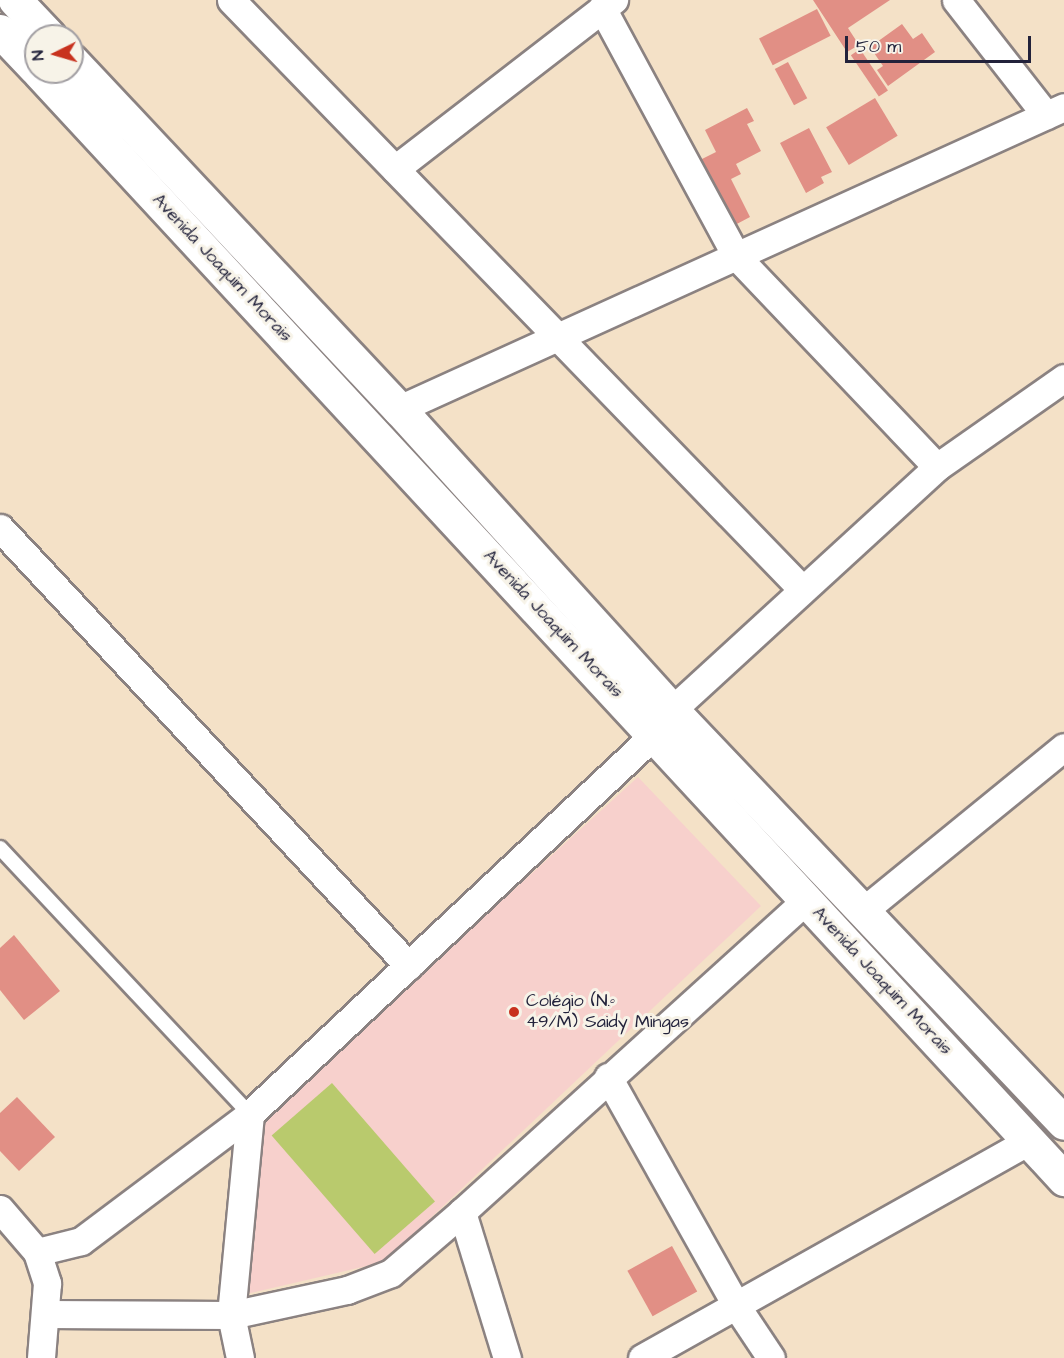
<!DOCTYPE html>
<meta charset="utf-8">
<style>
body{margin:0}
#map{position:relative;width:1064px;height:1358px;overflow:hidden;background:#f4e1c7;font-family:"Architects Daughter",sans-serif}
div>[style]{position:absolute}
.built>*{inset:0;background:#f7d0cc}
.green>*{inset:0;background:#b9ca6d;transform-origin:0 0}
.building>*{inset:0;background:#e18f85;transform-origin:0 0}
.roads{filter:drop-shadow(2px 0 #8b8281) drop-shadow(-2px 0 #8b8281) drop-shadow(0 2px #8b8281) drop-shadow(0 -2px #8b8281)}
.service>*{height:14px;margin:-7px;padding:0 7px;transform-origin:7px;border-radius:7px;background:#fff}
.minor>*{height:27px;margin:-13.5px;padding:0 13.5px;transform-origin:13.5px;border-radius:13.5px;background:#fff}
.tertiary>*{height:33px;margin:-16.5px;padding:0 16.5px;transform-origin:16.5px;border-radius:16.5px;background:#fff}
.dots>*{width:16px;height:16px;translate:-50% -50%;box-sizing:border-box;border:3px solid #f7f3e8;border-radius:50%}
span{translate:-50% -50%;white-space:nowrap;text-align:center;line-height:1.15;-webkit-text-stroke:6px #f7f3e8;paint-order:stroke}
.street-label{font-size:18px;color:#22223b}
.poi-label{font-size:18px;color:#22223b}
.left{translate:0 -50%;text-align:left}
.north{position:absolute;left:24px;top:24px;width:60px;height:60px;box-sizing:border-box;background:#f7f3e8;border:2px solid #a29fa3;border-radius:50%;rotate:265deg;font-size:16px;font-weight:700;line-height:24px;text-align:center;color:#22223b}
.north::after{content:'';display:block;margin:auto;width:21px;height:27px;background:#c8321e;clip-path:polygon(50% 0,100% 100%,50% 72%,0 100%)}
.scale{position:absolute;left:845px;top:36px;width:186px;height:27px;box-sizing:border-box;border:3px solid #22223b;border-top:0;padding-left:8px;font-size:18px;line-height:21px;white-space:nowrap;color:#22223b;-webkit-text-stroke:4px #f7f3e8;paint-order:stroke}
</style>
<div id="map">
<div class="built">
<div style="clip-path:polygon(638px 777px,761px 906px,384px 1262px,246px 1294px,261px 1119px)"></div>
</div>
<div class="green">
<div style="left:332px;top:1083px;width:157px;height:80px;rotate:49deg"></div>
</div>
<div class="building">
<div style="clip-path:polygon(813px 0,890px 0,848px 28px,859px 45px,847px 52px)"></div>
<div style="left:817px;top:9px;width:30px;height:65px;rotate:63deg"></div>
<div style="clip-path:polygon(902px 24px,913px 39px,922px 33px,935px 52px,888px 86px,877px 70px,883px 66px,870px 47px)"></div>
<div style="left:860px;top:49px;width:50px;height:11px;rotate:56deg"></div>
<div style="left:788px;top:62px;width:41px;height:15px;rotate:62deg"></div>
<div style="left:875px;top:98px;width:44px;height:57px;rotate:59deg"></div>
<div style="clip-path:polygon(747px 108px,754px 121px,747px 124px,761px 151px,736px 164px,741px 174px,731px 179px,750px 217px,733px 226px,700px 160px,716px 152px,705px 130px)"></div>
<div style="clip-path:polygon(809px 128px,832px 172px,821px 177px,824px 183px,806px 193px,780px 143px)"></div>
<div style="clip-path:polygon(14px 935px,60px 991px,24px 1020px,0 990px,0 948px)"></div>
<div style="clip-path:polygon(17px 1097px,55px 1137px,19px 1171px,0 1151px,0 1113px)"></div>
<div style="left:672px;top:1246px;width:52px;height:51px;rotate:61deg"></div>
</div>
<div class="roads">
<div class="service">
<div style="left:0;top:848px;width:365px;rotate:46.8deg"></div>
</div>
<div class="minor">
<div style="left:231px;top:0;width:819px;rotate:45.89deg"></div>
<div style="left:956px;top:0;width:146px;rotate:52deg"></div>
<div style="left:602px;top:8px;width:282px;rotate:61.6deg"></div>
<div style="left:736px;top:256px;width:291px;rotate:46.4deg"></div>
<div style="left:395px;top:169px;width:277px;rotate:-37.7deg"></div>
<div style="left:399px;top:409px;width:730px;rotate:-24.42deg"></div>
<div style="left:0;top:528px;width:599px;rotate:46.96deg"></div>
<div style="left:672px;top:710px;width:360px;rotate:-42.5deg"></div>
<div style="left:937px;top:467px;width:155px;rotate:-35deg"></div>
<div style="left:863px;top:911px;width:259px;rotate:-39.2deg"></div>
<div style="left:608px;top:1077px;width:264px;rotate:60.7deg"></div>
<div style="left:737px;top:1307px;width:61px;rotate:56.3deg"></div>
<div style="left:0;top:1209px;width:57px;rotate:49.3deg"></div>
<div style="left:37px;top:1252px;width:33px;rotate:72deg"></div>
<div style="left:47px;top:1283px;width:75px;rotate:94.6deg"></div>
<div style="left:462px;top:1212px;width:153px;rotate:72.9deg"></div>
<div style="left:37px;top:1252px;width:45px;rotate:-14deg"></div>
<div style="left:81px;top:1241px;width:211px;rotate:-36.9deg"></div>
<div style="left:250px;top:1114px;width:555px;rotate:-43.18deg"></div>
<div style="left:45px;top:1314px;width:186px;rotate:0.3deg"></div>
<div style="left:231px;top:1315px;width:119px;rotate:-12.2deg"></div>
<div style="left:347px;top:1290px;width:47px;rotate:-21.1deg"></div>
<div style="left:391px;top:1273px;width:94px;rotate:-40.7deg"></div>
<div style="left:462px;top:1212px;width:466px;rotate:-42.2deg"></div>
<div style="left:240px;top:1358px;width:44px;rotate:-101.8deg"></div>
<div style="left:231px;top:1315px;width:202px;rotate:-84.6deg"></div>
<div style="left:642px;top:1358px;width:444px;rotate:-29.3deg"></div>
</div>
<div class="tertiary">
<div style="left:15px;top:0;width:50px;rotate:46.6deg"></div>
<div style="left:0;top:31px;width:52px;rotate:46.5deg"></div>
<div style="left:72px;top:61px;width:478px;rotate:46.8deg"></div>
<div style="left:399px;top:409px;width:406px;rotate:47.8deg"></div>
<div style="left:672px;top:710px;width:569px;rotate:46.49deg"></div>
<div style="left:39px;top:72px;width:1509px;rotate:47.2deg"></div>
</div>
</div>
<div class="dots">
<div style="left:514px;top:1012px;background:#c8321e"></div>
</div>
<div class="street-label">
<span style="left:222px;top:268px;rotate:47deg">Avenida Joaquim Morais</span>
<span style="left:553px;top:624px;rotate:47deg">Avenida Joaquim Morais</span>
<span style="left:882px;top:981px;rotate:47deg">Avenida Joaquim Morais</span>
</div>
<div class="poi-label">
<span class="left" style="left:526px;top:1012px">Colégio (N.º<br>49/M) Saidy Mingas</span>
</div>
<div class="north">N</div>
<div class="scale">50 m</div>
</div>
